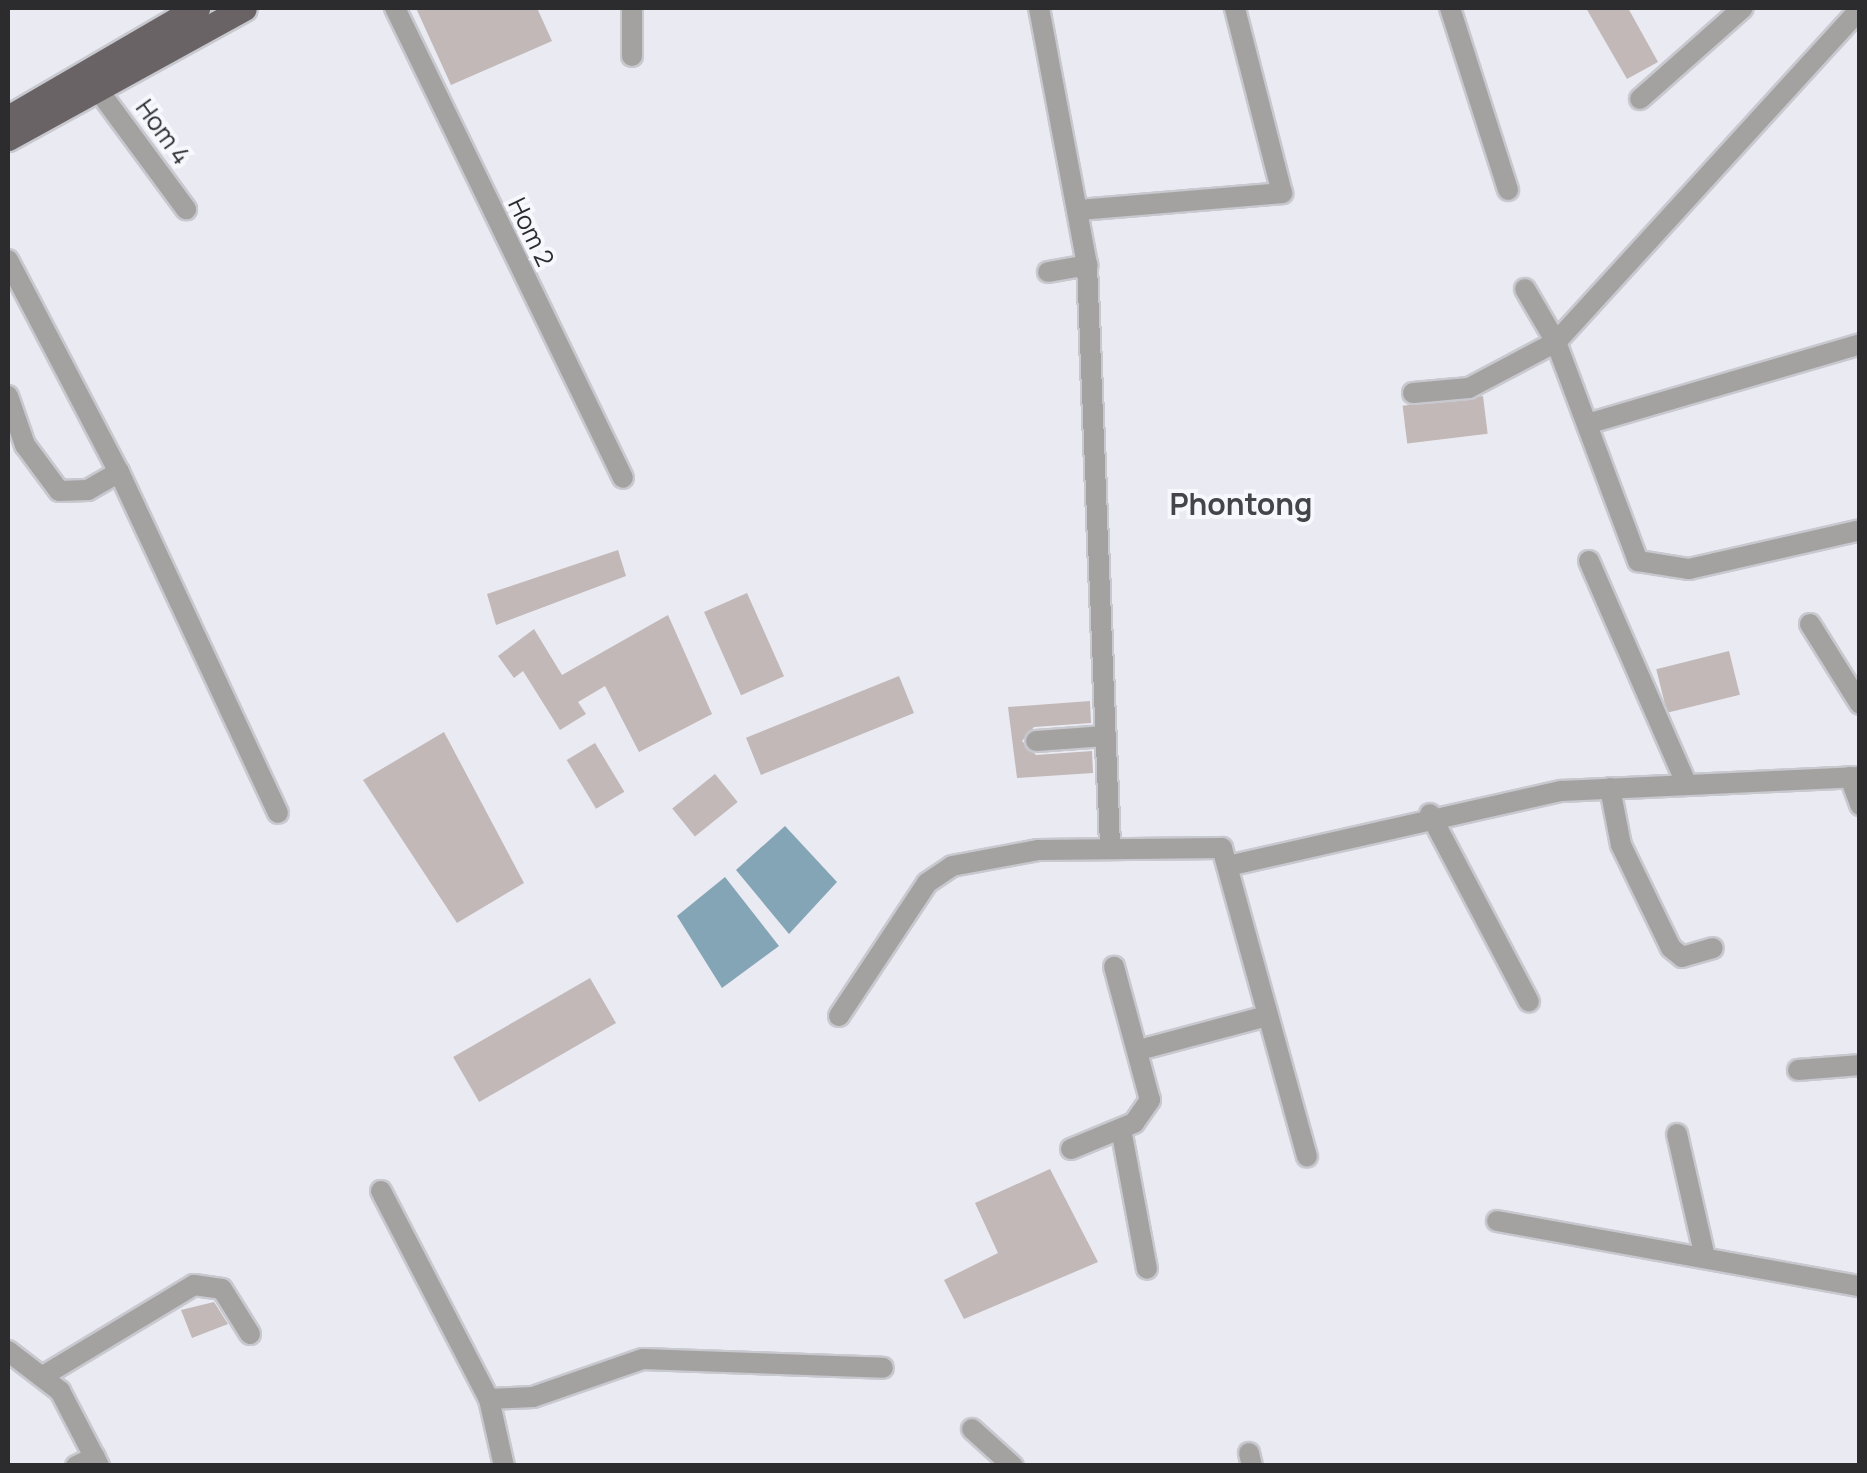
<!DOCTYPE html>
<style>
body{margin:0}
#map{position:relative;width:1867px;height:1473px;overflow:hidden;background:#eaeaf2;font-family:Manrope,sans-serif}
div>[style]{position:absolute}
.water>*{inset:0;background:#84a5b5}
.building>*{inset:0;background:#c1b8b7;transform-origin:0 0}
.roads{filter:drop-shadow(2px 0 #c8c8cf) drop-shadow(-2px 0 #c8c8cf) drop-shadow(0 2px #c8c8cf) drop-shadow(0 -2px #c8c8cf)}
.minor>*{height:20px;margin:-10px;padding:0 10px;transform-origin:10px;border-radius:10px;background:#a4a1a1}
.major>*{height:25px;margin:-12.5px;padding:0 12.5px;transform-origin:12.5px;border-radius:12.5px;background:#6a6365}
span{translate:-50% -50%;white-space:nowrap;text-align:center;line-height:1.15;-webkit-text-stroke:8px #f7f8fe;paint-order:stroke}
.street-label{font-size:25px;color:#2c2c2f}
.quarter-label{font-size:30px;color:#44444a;font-weight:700}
.frame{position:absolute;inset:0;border:10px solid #2c2c2f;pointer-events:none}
</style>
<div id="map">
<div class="water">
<div style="clip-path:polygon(785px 826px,837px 882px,789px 934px,736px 870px)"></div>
<div style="clip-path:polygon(725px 877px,779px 946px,722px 988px,677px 916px)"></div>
</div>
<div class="building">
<div style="clip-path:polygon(416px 8px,537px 8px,552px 41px,451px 85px)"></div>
<div style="clip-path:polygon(1586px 8px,1628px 8px,1658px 62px,1627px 79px)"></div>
<div style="left:1483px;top:396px;width:38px;height:81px;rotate:83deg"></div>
<div style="clip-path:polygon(618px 550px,626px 576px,496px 625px,487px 594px)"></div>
<div style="left:747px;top:593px;width:91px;height:47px;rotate:66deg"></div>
<div style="clip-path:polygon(668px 615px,712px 714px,639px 752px,605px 686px,578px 702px,586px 714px,560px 730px,523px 671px,514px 678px,498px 656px,534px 629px,562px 675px)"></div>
<div style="left:1729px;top:651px;width:45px;height:75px;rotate:76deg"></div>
<div style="left:899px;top:676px;width:40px;height:165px;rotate:68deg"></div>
<div style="clip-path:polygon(1090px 701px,1091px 723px,1034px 727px,1022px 741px,1036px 755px,1092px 751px,1093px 773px,1017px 778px,1008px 707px)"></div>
<div style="clip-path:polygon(444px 732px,524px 883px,457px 923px,363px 780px)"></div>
<div style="left:595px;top:743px;width:57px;height:33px;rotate:59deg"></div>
<div style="left:715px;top:774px;width:36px;height:55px;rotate:51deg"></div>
<div style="left:590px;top:978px;width:52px;height:158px;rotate:60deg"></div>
<div style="clip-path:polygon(1050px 1169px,1098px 1262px,964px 1319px,944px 1280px,998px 1253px,975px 1203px)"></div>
<div style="clip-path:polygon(214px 1302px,228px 1324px,192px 1338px,181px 1310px)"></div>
</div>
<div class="roads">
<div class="minor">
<div style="left:395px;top:8px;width:522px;rotate:64.12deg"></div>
<div style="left:1039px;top:8px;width:261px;rotate:79.4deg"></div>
<div style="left:1087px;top:265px;width:581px;rotate:87.73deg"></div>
<div style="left:1450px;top:8px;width:191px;rotate:72.3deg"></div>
<div style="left:632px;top:56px;width:48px;rotate:-90deg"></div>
<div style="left:96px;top:87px;width:152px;rotate:53.6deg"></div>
<div style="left:1640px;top:99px;width:137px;rotate:-41.5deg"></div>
<div style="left:1080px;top:210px;width:203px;rotate:-4.8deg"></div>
<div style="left:1282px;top:193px;width:191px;rotate:-104.3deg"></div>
<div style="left:8px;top:260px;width:239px;rotate:62.4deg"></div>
<div style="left:119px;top:472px;width:376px;rotate:65deg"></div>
<div style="left:1048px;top:272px;width:40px;rotate:-10deg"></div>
<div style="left:1525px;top:289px;width:61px;rotate:59.7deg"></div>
<div style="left:1556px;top:342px;width:234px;rotate:69.5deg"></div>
<div style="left:1638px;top:561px;width:52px;rotate:8.9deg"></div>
<div style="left:1689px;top:569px;width:175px;rotate:-12.8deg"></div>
<div style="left:1413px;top:393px;width:56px;rotate:-5.1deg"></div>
<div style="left:1469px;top:388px;width:98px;rotate:-27.9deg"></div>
<div style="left:1556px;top:342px;width:451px;rotate:-47.6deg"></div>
<div style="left:8px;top:396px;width:52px;rotate:70.9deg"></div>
<div style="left:25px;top:445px;width:57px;rotate:53.5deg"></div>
<div style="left:59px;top:491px;width:29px;rotate:-2deg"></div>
<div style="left:88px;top:490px;width:36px;rotate:-30deg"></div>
<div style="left:1587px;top:424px;width:284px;rotate:-16.3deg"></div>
<div style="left:1589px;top:561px;width:244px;rotate:66.4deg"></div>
<div style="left:1810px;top:624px;width:94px;rotate:58deg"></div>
<div style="left:1036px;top:741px;width:70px;rotate:-4.1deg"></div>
<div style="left:1850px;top:777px;width:30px;rotate:70deg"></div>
<div style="left:1610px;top:788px;width:58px;rotate:79.1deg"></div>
<div style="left:1621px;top:845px;width:114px;rotate:64.1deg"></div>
<div style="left:1671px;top:948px;width:14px;rotate:39deg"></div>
<div style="left:1682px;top:957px;width:32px;rotate:-16deg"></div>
<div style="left:1430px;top:814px;width:212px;rotate:62.2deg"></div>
<div style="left:1232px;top:865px;width:337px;rotate:-12.7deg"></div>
<div style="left:1561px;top:791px;width:299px;rotate:-2.7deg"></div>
<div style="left:839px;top:1016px;width:159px;rotate:-56.5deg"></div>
<div style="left:927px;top:883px;width:30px;rotate:-34deg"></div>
<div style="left:952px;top:866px;width:87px;rotate:-10.5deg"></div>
<div style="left:1038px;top:850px;width:184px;rotate:-0.6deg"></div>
<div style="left:1222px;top:848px;width:320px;rotate:74.6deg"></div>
<div style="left:1139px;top:1050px;width:132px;rotate:-14.9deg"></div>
<div style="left:1798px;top:1070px;width:62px;rotate:-4.6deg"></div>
<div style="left:1121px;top:1129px;width:142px;rotate:79.5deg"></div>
<div style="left:1677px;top:1134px;width:126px;rotate:77.2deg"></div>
<div style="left:1071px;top:1149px;width:68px;rotate:-22.4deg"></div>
<div style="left:1134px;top:1123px;width:28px;rotate:-55deg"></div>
<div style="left:1150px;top:1100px;width:138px;rotate:-105.1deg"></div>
<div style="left:381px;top:1191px;width:234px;rotate:62.6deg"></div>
<div style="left:489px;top:1399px;width:69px;rotate:77.4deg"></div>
<div style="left:1497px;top:1221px;width:369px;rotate:10.2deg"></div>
<div style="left:8px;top:1351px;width:66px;rotate:37.6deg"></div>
<div style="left:60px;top:1391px;width:85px;rotate:62.5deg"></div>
<div style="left:43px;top:1376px;width:176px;rotate:-31.1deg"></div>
<div style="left:194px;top:1285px;width:28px;rotate:8deg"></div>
<div style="left:222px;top:1289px;width:53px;rotate:58.1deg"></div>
<div style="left:489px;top:1399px;width:44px;rotate:-2.6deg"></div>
<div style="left:533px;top:1397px;width:116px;rotate:-19.1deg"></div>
<div style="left:643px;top:1359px;width:240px;rotate:2.1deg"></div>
<div style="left:972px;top:1429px;width:55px;rotate:42.1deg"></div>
<div style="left:1249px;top:1453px;width:13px;rotate:77deg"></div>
<div style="left:76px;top:1466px;width:21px;rotate:-25deg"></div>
</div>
<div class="major">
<div style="left:8px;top:118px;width:219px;rotate:-30.2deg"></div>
<div style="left:8px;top:138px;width:269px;rotate:-28.8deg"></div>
</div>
</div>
<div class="street-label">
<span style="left:163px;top:132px;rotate:54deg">Hom 4</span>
<span style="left:531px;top:232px;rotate:64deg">Hom 2</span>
</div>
<div class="quarter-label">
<span style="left:1241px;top:504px">Phontong</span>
</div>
<div class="frame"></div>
</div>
